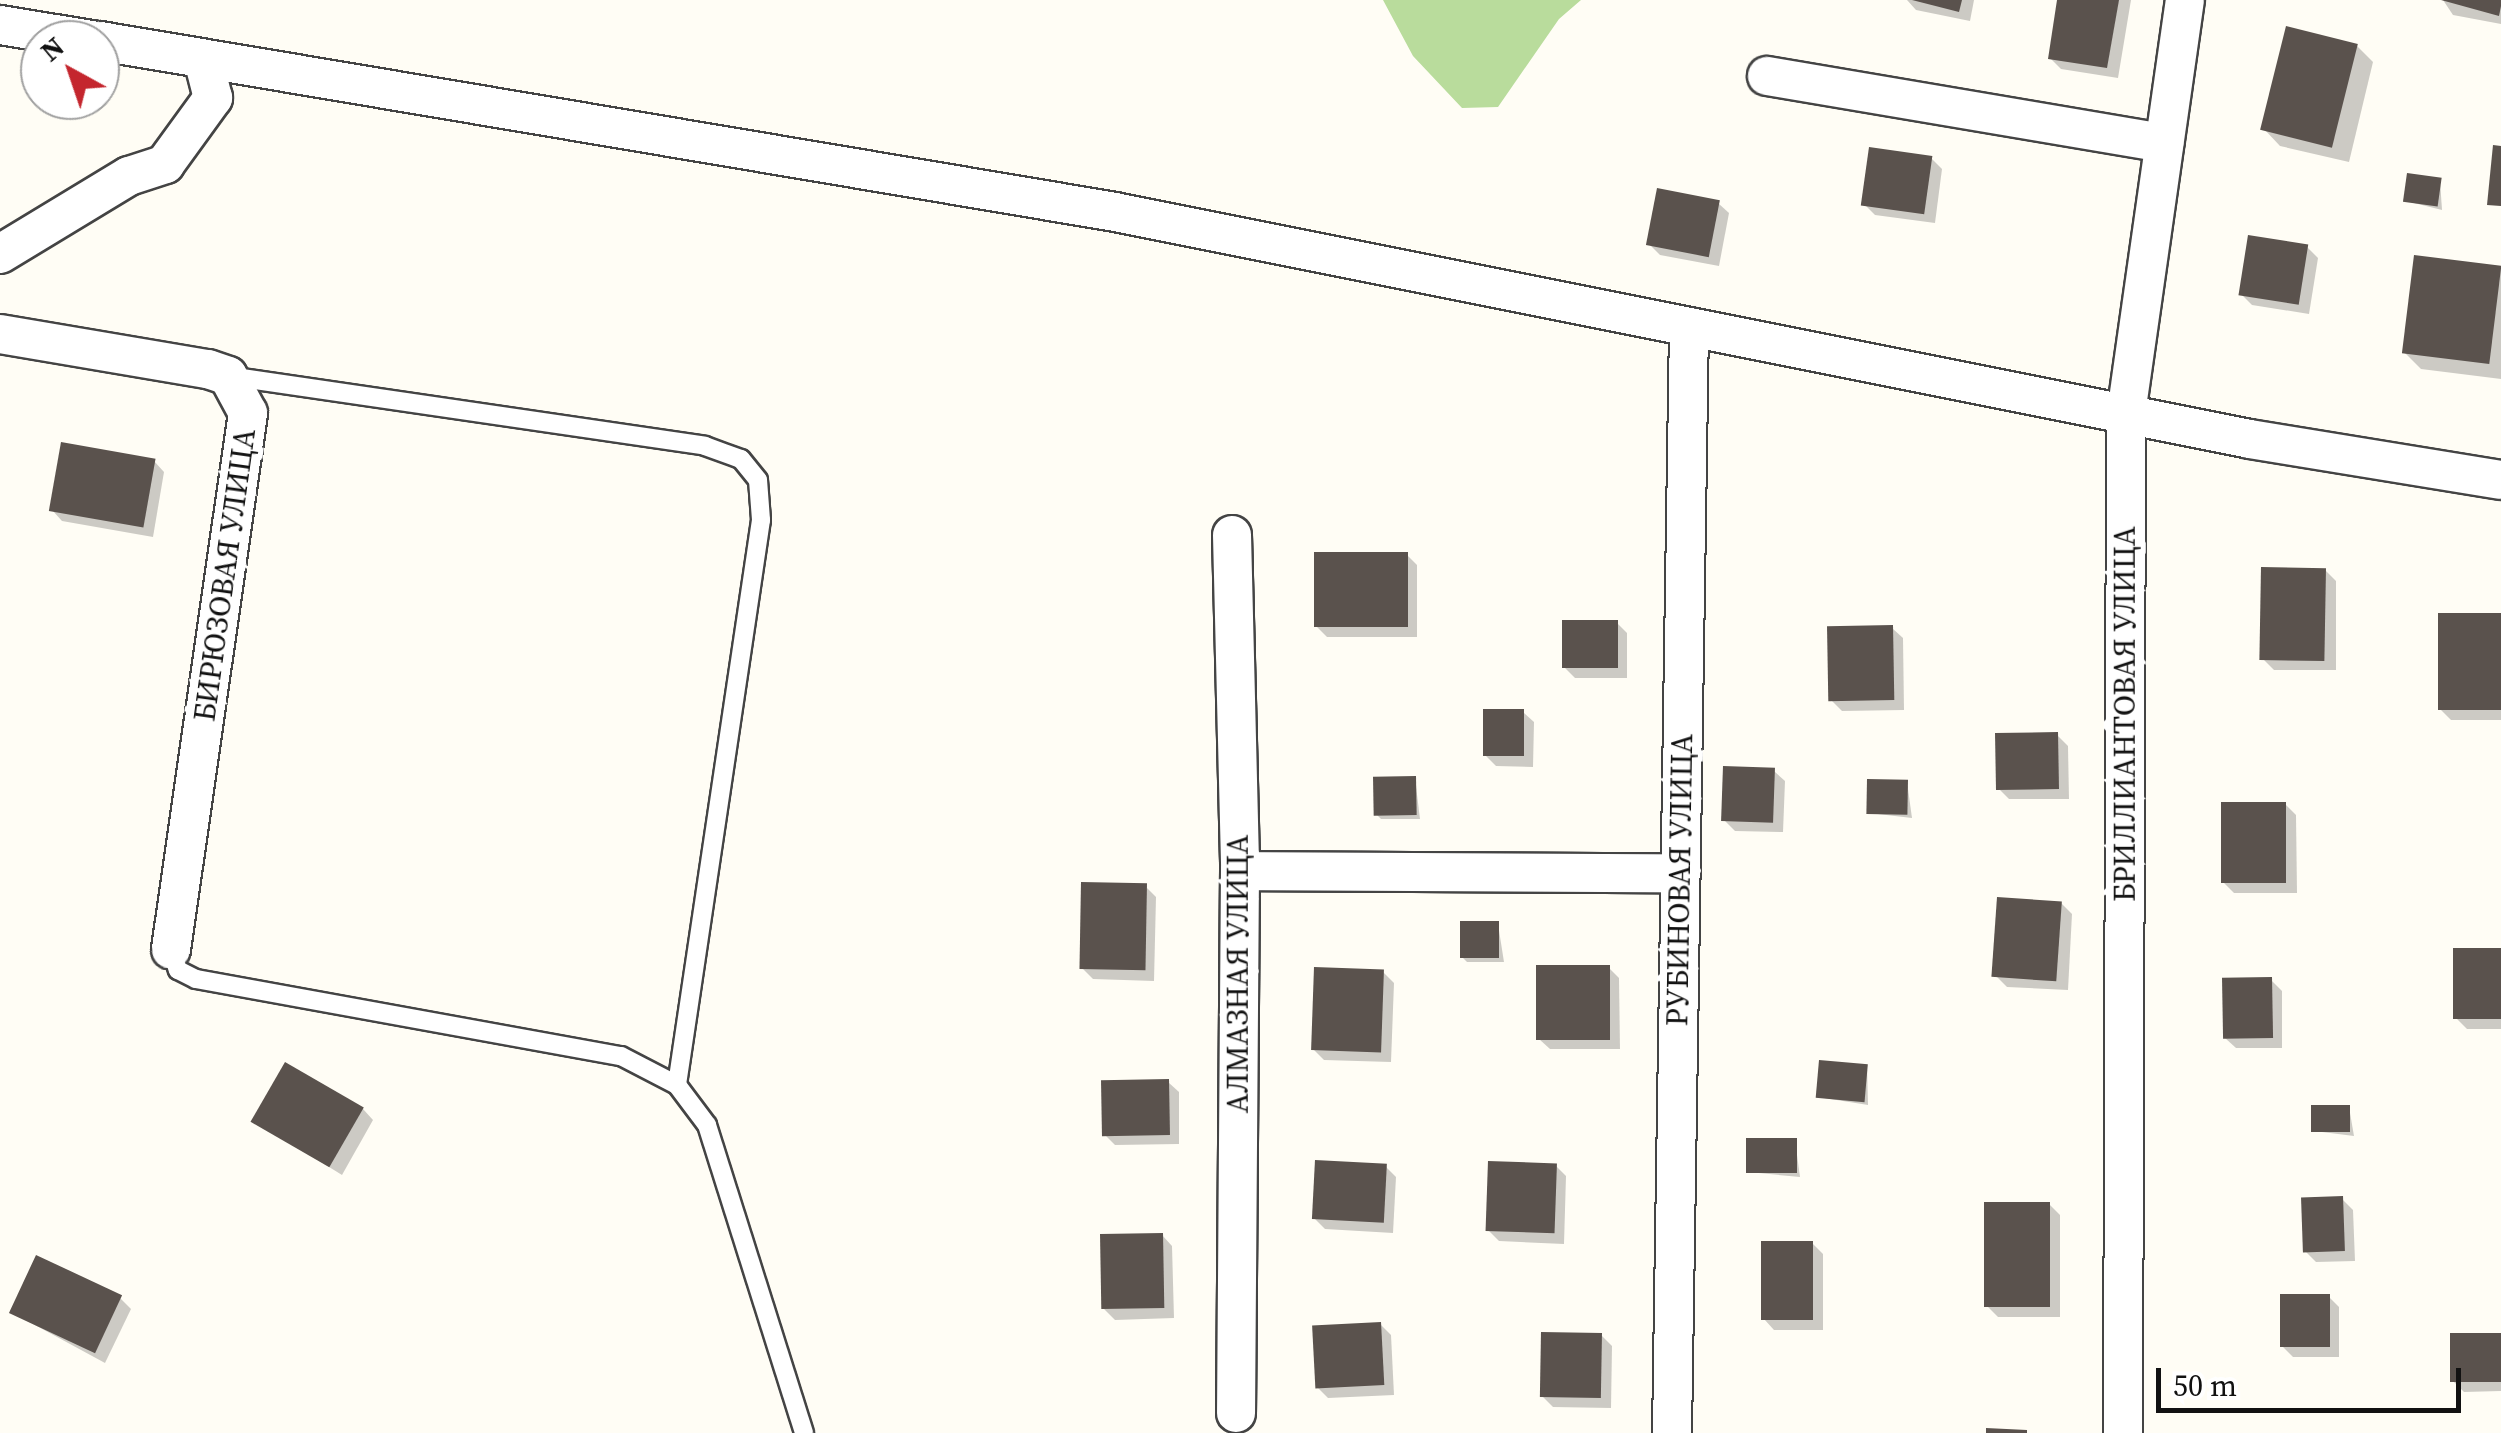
<!DOCTYPE html>
<meta charset="utf-8">
<style>
body{margin:0}
#map{position:relative;width:2501px;height:1433px;overflow:hidden;background:#fffdf5;font-family:"Source Serif 4",serif}
div>[style]{position:absolute}
.forest>*{inset:0;background:#b9dc9c}
.shadow>*{inset:0;background:#0003}
.building>*{inset:0;background:#5a524d;transform-origin:0 0}
.roads{filter:drop-shadow(2px 0 #444) drop-shadow(-2px 0 #444) drop-shadow(0 2px #444) drop-shadow(0 -2px #444)}
.service>*{height:18px;margin:-9px;padding:0 9px;transform-origin:9px;border-radius:9px;background:#fff}
.minor>*{height:38px;margin:-19px;padding:0 19px;transform-origin:19px;border-radius:19px;background:#fff}
span{translate:-50% -50%;white-space:nowrap;text-align:center;line-height:1.15;-webkit-text-stroke:10px #fff;paint-order:stroke}
.street-label{font-size:30px;color:#111}
.north{position:absolute;left:20px;top:20px;width:100px;height:100px;box-sizing:border-box;background:#fff;border:2px solid #a0a0a0;border-radius:50%;rotate:320deg;font-size:28px;font-weight:700;line-height:40px;text-align:center;color:#111}
.north::after{content:'';display:block;margin:auto;width:35px;height:45px;background:#c4262e;clip-path:polygon(50% 0,100% 100%,50% 72%,0 100%)}
.scale{position:absolute;left:2156px;top:1368px;width:305px;height:45px;box-sizing:border-box;border:5px solid #111;border-top:0;padding-left:12px;font-size:30px;line-height:35px;white-space:nowrap;color:#111;-webkit-text-stroke:8px #fff;paint-order:stroke}
</style>
<div id="map">
<div class="forest">
<div style="clip-path:polygon(1383px 0,1581px 0,1559px 19px,1498px 107px,1462px 108px,1413px 56px)"></div>
</div>
<div class="shadow">
<div style="clip-path:polygon(1907px 0,1974px 0,1970px 21px,1916px 10px)"></div>
<div style="clip-path:polygon(2060px 0,2131px 0,2118px 78px,2061px 69px,2050px 58px)"></div>
<div style="clip-path:polygon(2443px 0,2501px 0,2501px 24px,2453px 15px)"></div>
<div style="clip-path:polygon(2357px 46px,2373px 62px,2349px 162px,2280px 146px,2264px 129px)"></div>
<div style="clip-path:polygon(1931px 158px,1942px 169px,1935px 223px,1875px 215px,1864px 204px)"></div>
<div style="clip-path:polygon(2440px 180px,2442px 210px,2406px 201px)"></div>
<div style="clip-path:polygon(1718px 203px,1729px 213px,1719px 266px,1660px 255px,1649px 244px)"></div>
<div style="clip-path:polygon(2307px 247px,2318px 258px,2309px 314px,2252px 305px,2241px 294px)"></div>
<div style="clip-path:polygon(2417px 257px,2501px 268px,2501px 379px,2421px 369px,2404px 352px)"></div>
<div style="clip-path:polygon(154px 461px,164px 472px,153px 537px,62px 521px,52px 510px)"></div>
<div style="clip-path:polygon(1407px 555px,1417px 565px,1417px 637px,1327px 637px,1316px 626px)"></div>
<div style="clip-path:polygon(2325px 570px,2336px 581px,2336px 670px,2274px 670px,2263px 659px)"></div>
<div style="clip-path:polygon(2501px 615px,2501px 720px,2451px 720px,2440px 709px)"></div>
<div style="clip-path:polygon(1616px 622px,1627px 633px,1627px 678px,1575px 678px,1564px 667px)"></div>
<div style="clip-path:polygon(1892px 628px,1903px 638px,1904px 710px,1842px 711px,1831px 700px)"></div>
<div style="clip-path:polygon(1523px 712px,1534px 722px,1533px 767px,1496px 766px,1485px 755px)"></div>
<div style="clip-path:polygon(2057px 735px,2068px 746px,2069px 799px,2009px 799px,1998px 788px)"></div>
<div style="clip-path:polygon(1774px 771px,1785px 781px,1783px 832px,1735px 831px,1724px 820px)"></div>
<div style="clip-path:polygon(1415px 778px,1420px 819px,1381px 819px,1376px 814px)"></div>
<div style="clip-path:polygon(1907px 782px,1912px 818px,1869px 813px)"></div>
<div style="clip-path:polygon(2285px 804px,2296px 815px,2297px 893px,2234px 893px,2223px 882px)"></div>
<div style="clip-path:polygon(1145px 886px,1156px 897px,1154px 981px,1093px 979px,1082px 968px)"></div>
<div style="clip-path:polygon(2061px 903px,2072px 914px,2068px 990px,2007px 987px,1996px 976px)"></div>
<div style="clip-path:polygon(1498px 924px,1504px 962px,1467px 962px,1462px 957px)"></div>
<div style="clip-path:polygon(2501px 950px,2501px 1029px,2467px 1029px,2456px 1018px)"></div>
<div style="clip-path:polygon(1608px 967px,1619px 978px,1620px 1049px,1550px 1049px,1539px 1039px)"></div>
<div style="clip-path:polygon(1383px 972px,1394px 983px,1391px 1062px,1324px 1060px,1313px 1049px)"></div>
<div style="clip-path:polygon(2271px 980px,2282px 991px,2282px 1048px,2236px 1048px,2225px 1038px)"></div>
<div style="clip-path:polygon(1867px 1066px,1868px 1105px,1818px 1097px)"></div>
<div style="clip-path:polygon(1168px 1082px,1179px 1092px,1179px 1144px,1115px 1145px,1104px 1134px)"></div>
<div style="clip-path:polygon(2349px 1107px,2354px 1136px,2314px 1131px)"></div>
<div style="clip-path:polygon(363px 1109px,373px 1120px,342px 1175px,255px 1121px)"></div>
<div style="clip-path:polygon(1795px 1140px,1800px 1177px,1748px 1172px)"></div>
<div style="clip-path:polygon(1556px 1166px,1566px 1176px,1564px 1244px,1499px 1241px,1488px 1230px)"></div>
<div style="clip-path:polygon(1386px 1167px,1396px 1177px,1393px 1233px,1325px 1229px,1314px 1218px)"></div>
<div style="clip-path:polygon(2342px 1199px,2353px 1210px,2355px 1261px,2316px 1262px,2305px 1251px)"></div>
<div style="clip-path:polygon(2049px 1204px,2060px 1215px,2060px 1317px,1998px 1317px,1987px 1306px)"></div>
<div style="clip-path:polygon(1162px 1235px,1172px 1246px,1174px 1318px,1115px 1320px,1104px 1309px)"></div>
<div style="clip-path:polygon(1812px 1243px,1823px 1254px,1823px 1330px,1774px 1330px,1764px 1319px)"></div>
<div style="clip-path:polygon(2329px 1297px,2339px 1307px,2339px 1357px,2293px 1357px,2282px 1346px)"></div>
<div style="clip-path:polygon(120px 1298px,131px 1309px,105px 1363px,11px 1312px)"></div>
<div style="clip-path:polygon(1380px 1324px,1391px 1335px,1394px 1395px,1328px 1398px,1317px 1387px)"></div>
<div style="clip-path:polygon(1601px 1335px,1612px 1346px,1611px 1408px,1553px 1407px,1542px 1396px)"></div>
<div style="clip-path:polygon(2501px 1335px,2501px 1391px,2464px 1392px,2453px 1381px)"></div>
</div>
<div class="building">
<div style="clip-path:polygon(1912px 0,1962px 0,1959px 12px)"></div>
<div style="clip-path:polygon(2057px 0,2119px 0,2107px 68px,2048px 59px)"></div>
<div style="clip-path:polygon(2441px 0,2501px 0,2501px 6px,2499px 16px)"></div>
<div style="left:2286px;top:26px;width:74px;height:107px;rotate:14deg"></div>
<div style="clip-path:polygon(2493px 145px,2501px 146px,2501px 206px,2487px 205px)"></div>
<div style="left:1869px;top:147px;width:64px;height:59px;rotate:8deg"></div>
<div style="left:2407px;top:173px;width:35px;height:29px;rotate:8deg"></div>
<div style="left:1657px;top:188px;width:64px;height:58px;rotate:11deg"></div>
<div style="left:2248px;top:235px;width:61px;height:61px;rotate:9deg"></div>
<div style="left:2414px;top:255px;width:88px;height:99px;rotate:7deg"></div>
<div style="left:61px;top:442px;width:96px;height:70px;rotate:10deg"></div>
<div style="left:1314px;top:552px;width:94px;height:75px"></div>
<div style="left:2261px;top:567px;width:65px;height:93px;rotate:1deg"></div>
<div style="left:2438px;top:613px;width:63px;height:97px"></div>
<div style="left:1562px;top:620px;width:56px;height:48px"></div>
<div style="left:1893px;top:625px;width:75px;height:66px;rotate:89deg"></div>
<div style="left:1483px;top:709px;width:41px;height:47px"></div>
<div style="left:2058px;top:732px;width:57px;height:63px;rotate:89deg"></div>
<div style="left:1723px;top:766px;width:52px;height:55px;rotate:2deg"></div>
<div style="left:1416px;top:776px;width:39px;height:43px;rotate:89deg"></div>
<div style="left:1867px;top:779px;width:41px;height:35px;rotate:1deg"></div>
<div style="left:2221px;top:802px;width:65px;height:81px"></div>
<div style="left:1081px;top:882px;width:66px;height:87px;rotate:1deg"></div>
<div style="left:1997px;top:897px;width:65px;height:80px;rotate:4deg"></div>
<div style="left:1460px;top:921px;width:39px;height:37px"></div>
<div style="left:2453px;top:948px;width:48px;height:71px"></div>
<div style="left:1536px;top:965px;width:74px;height:75px"></div>
<div style="left:1314px;top:967px;width:70px;height:83px;rotate:2deg"></div>
<div style="left:2272px;top:977px;width:61px;height:50px;rotate:89deg"></div>
<div style="left:1819px;top:1060px;width:49px;height:38px;rotate:5deg"></div>
<div style="left:285px;top:1062px;width:91px;height:69px;rotate:30deg"></div>
<div style="left:1169px;top:1079px;width:56px;height:68px;rotate:89deg"></div>
<div style="left:2311px;top:1105px;width:39px;height:27px"></div>
<div style="left:1746px;top:1138px;width:51px;height:35px"></div>
<div style="left:1315px;top:1160px;width:72px;height:59px;rotate:3deg"></div>
<div style="left:1488px;top:1161px;width:69px;height:70px;rotate:2deg"></div>
<div style="left:2343px;top:1196px;width:55px;height:42px;rotate:88deg"></div>
<div style="left:1984px;top:1202px;width:66px;height:105px"></div>
<div style="left:1163px;top:1233px;width:75px;height:63px;rotate:89deg"></div>
<div style="left:1761px;top:1241px;width:52px;height:79px"></div>
<div style="left:36px;top:1255px;width:95px;height:64px;rotate:25deg"></div>
<div style="left:2280px;top:1294px;width:50px;height:53px"></div>
<div style="left:1381px;top:1322px;width:63px;height:69px;rotate:87deg"></div>
<div style="left:1541px;top:1332px;width:61px;height:65px;rotate:1deg"></div>
<div style="left:2450px;top:1333px;width:51px;height:49px"></div>
<div style="clip-path:polygon(1986px 1428px,2027px 1430px,2027px 1433px,1986px 1433px)"></div>
</div>
<div class="roads">
<div class="service">
<div style="left:228px;top:376px;width:482px;rotate:8.3deg"></div>
<div style="left:705px;top:446px;width:38px;rotate:20deg"></div>
<div style="left:741px;top:459px;width:27px;rotate:51deg"></div>
<div style="left:758px;top:480px;width:40px;rotate:85.7deg"></div>
<div style="left:761px;top:520px;width:571px;rotate:98.46deg"></div>
<div style="left:171px;top:949px;width:22px;rotate:72deg"></div>
<div style="left:178px;top:970px;width:20px;rotate:27deg"></div>
<div style="left:196px;top:979px;width:432px;rotate:10.3deg"></div>
<div style="left:621px;top:1056px;width:63px;rotate:27.4deg"></div>
<div style="left:677px;top:1085px;width:50px;rotate:53.1deg"></div>
<div style="left:707px;top:1125px;width:323px;rotate:72.5deg"></div>
</div>
<div class="minor">
<div style="left:0;top:25px;width:93px;rotate:9.3deg"></div>
<div style="left:100px;top:41px;width:1029px;rotate:9.56deg"></div>
<div style="left:1115px;top:212px;width:1157px;rotate:11.31deg"></div>
<div style="left:2250px;top:439px;width:254px;rotate:9.3deg"></div>
<div style="left:1767px;top:76px;width:403px;rotate:9.6deg"></div>
<div style="left:0;top:254px;width:151px;rotate:-31.2deg"></div>
<div style="left:129px;top:176px;width:38px;rotate:-18deg"></div>
<div style="left:165px;top:164px;width:82px;rotate:-54deg"></div>
<div style="left:213px;top:98px;width:40px;rotate:-104.4deg"></div>
<div style="left:0;top:334px;width:211px;rotate:9.6deg"></div>
<div style="left:208px;top:369px;width:21px;rotate:19deg"></div>
<div style="left:228px;top:376px;width:42px;rotate:61.6deg"></div>
<div style="left:248px;top:413px;width:542px;rotate:98.17deg"></div>
<div style="left:1232px;top:535px;width:336px;rotate:88.6deg"></div>
<div style="left:1240px;top:871px;width:542px;rotate:90.42deg"></div>
<div style="left:1240px;top:871px;width:440px;rotate:0.3deg"></div>
<div style="left:1672px;top:1433px;width:1106px;rotate:-89.12deg"></div>
<div style="left:2123px;top:1433px;width:1019px;rotate:-89.83deg"></div>
<div style="left:2126px;top:414px;width:418px;rotate:-81.9deg"></div>
</div>
</div>
<div class="street-label">
<span style="left:225px;top:575px;rotate:-82deg">БИРЮЗОВАЯ УЛИЦА</span>
<span style="left:2125px;top:714px;rotate:-90deg">БРИЛЛИАНТОВАЯ УЛИЦА</span>
<span style="left:1680px;top:880px;rotate:-89deg">РУБИНОВАЯ УЛИЦА</span>
<span style="left:1238px;top:974px;rotate:-90deg">АЛМАЗНАЯ УЛИЦА</span>
</div>
<div class="north">N</div>
<div class="scale">50 m</div>
</div>
